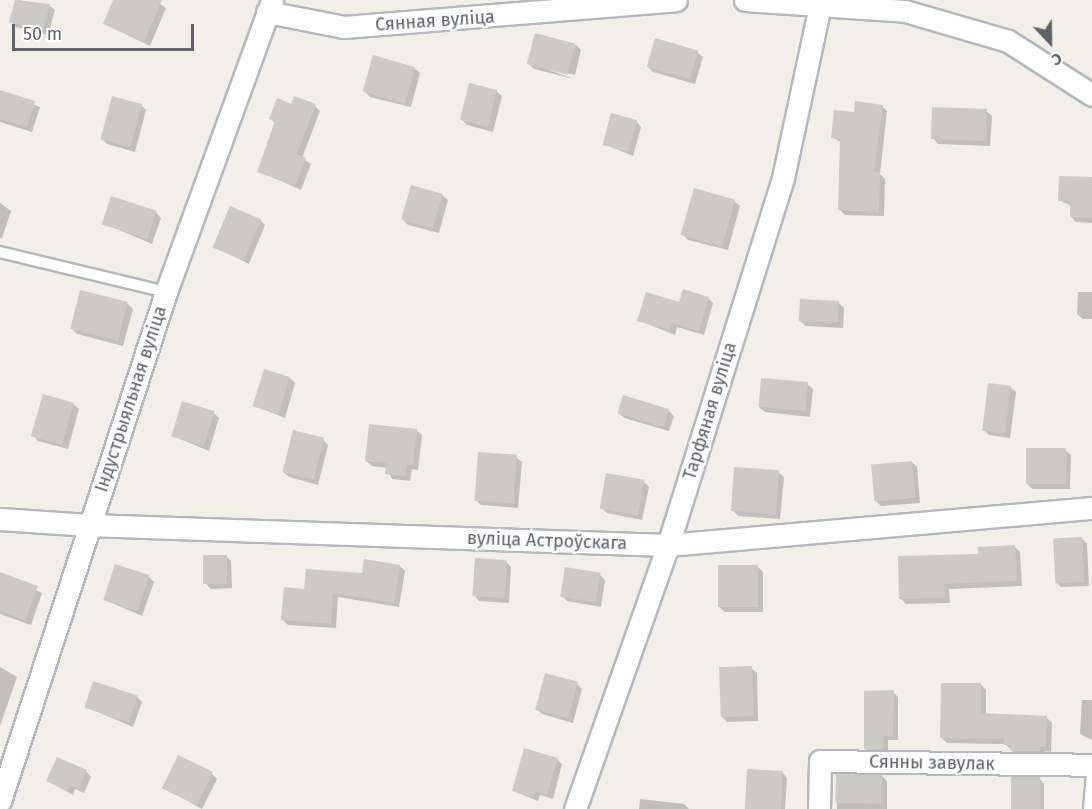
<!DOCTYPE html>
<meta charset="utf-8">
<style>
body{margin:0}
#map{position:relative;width:1092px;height:809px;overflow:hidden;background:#f1efe8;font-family:"Fira Sans",sans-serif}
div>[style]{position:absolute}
.shadow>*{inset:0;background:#0003}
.building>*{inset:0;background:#cccac5;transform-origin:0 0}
.roads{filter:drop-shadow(2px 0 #b5b8bc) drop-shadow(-2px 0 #b5b8bc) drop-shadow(0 2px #b5b8bc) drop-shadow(0 -2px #b5b8bc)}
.service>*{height:10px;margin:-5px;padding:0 5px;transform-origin:5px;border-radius:5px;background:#fff}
.minor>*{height:21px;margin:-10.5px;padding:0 10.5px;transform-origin:10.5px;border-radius:10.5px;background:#fff}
span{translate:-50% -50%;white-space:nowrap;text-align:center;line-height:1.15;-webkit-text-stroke:4.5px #fff;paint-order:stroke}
.street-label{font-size:18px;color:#5f6368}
.north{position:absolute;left:1020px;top:12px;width:60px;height:60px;-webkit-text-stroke:4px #fff;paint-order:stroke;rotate:158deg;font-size:16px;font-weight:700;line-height:24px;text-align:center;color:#5f6368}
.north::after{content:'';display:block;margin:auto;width:21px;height:27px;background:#5f6368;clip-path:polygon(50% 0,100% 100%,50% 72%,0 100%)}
.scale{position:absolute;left:12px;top:24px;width:182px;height:27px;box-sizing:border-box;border:3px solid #5f6368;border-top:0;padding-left:8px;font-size:18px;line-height:21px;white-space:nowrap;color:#5f6368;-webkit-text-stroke:4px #fff;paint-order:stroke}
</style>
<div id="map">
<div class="shadow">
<div style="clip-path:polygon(17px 0,49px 5px,55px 10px,48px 35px,16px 27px,11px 21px)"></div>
<div style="clip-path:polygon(115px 0,155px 0,166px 8px,150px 46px,105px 24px)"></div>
<div style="clip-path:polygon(576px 45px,581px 50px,575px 75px,533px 64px,574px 79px,534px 69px,529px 64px)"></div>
<div style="clip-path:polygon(697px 52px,703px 57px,695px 84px,653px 72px,648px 67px)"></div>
<div style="clip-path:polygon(414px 68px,420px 73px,411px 107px,370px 97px,365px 92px)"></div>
<div style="clip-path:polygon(496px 91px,502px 96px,493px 132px,467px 125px,462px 120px)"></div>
<div style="clip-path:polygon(0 92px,40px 107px,32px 132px,0 122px)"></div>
<div style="clip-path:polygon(141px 105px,146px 110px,135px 152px,107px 144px,102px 139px)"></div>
<div style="clip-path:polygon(292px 106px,315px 106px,320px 111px,302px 158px,311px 164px,301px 190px,259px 171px,276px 124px,271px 119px)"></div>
<div style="clip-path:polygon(882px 106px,887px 111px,880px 174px,885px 179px,884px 216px,845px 215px,840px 210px,842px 143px,832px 137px,855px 114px)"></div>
<div style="clip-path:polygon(986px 111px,992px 116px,990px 146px,938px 144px,933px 138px)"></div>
<div style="clip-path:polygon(636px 121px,641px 127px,633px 156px,604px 144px)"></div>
<div style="clip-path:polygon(1092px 179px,1092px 223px,1076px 222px,1071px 217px,1072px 206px,1059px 200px)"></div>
<div style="clip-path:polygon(442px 195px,448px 200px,439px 233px,408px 225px,403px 220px)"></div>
<div style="clip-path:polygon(734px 201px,740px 206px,728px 250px,688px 240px,683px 234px)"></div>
<div style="clip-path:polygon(0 203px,11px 211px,2px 238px,0 238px)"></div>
<div style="clip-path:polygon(156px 213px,161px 218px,152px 244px,103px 223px)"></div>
<div style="clip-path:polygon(260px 220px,265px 225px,249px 264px,215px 247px)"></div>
<div style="clip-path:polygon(81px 291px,128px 304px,133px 309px,123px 346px,77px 334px,71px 328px)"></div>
<div style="clip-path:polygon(1078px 292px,1092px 292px,1092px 319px,1083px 319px,1077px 314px)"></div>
<div style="clip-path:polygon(708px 298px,713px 303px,704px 335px,677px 327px,675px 335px,638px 320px,680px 303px)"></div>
<div style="clip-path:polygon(839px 303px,844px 308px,843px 328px,806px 326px,800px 321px)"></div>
<div style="clip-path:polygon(290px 378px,295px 383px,285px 418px,255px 406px)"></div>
<div style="clip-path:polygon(807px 384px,813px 389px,810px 417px,765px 412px,759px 407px)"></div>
<div style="clip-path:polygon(1010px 387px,1016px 392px,1010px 438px,989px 435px,984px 430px)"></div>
<div style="clip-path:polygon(73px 404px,79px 409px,68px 449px,38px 441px,33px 435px)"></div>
<div style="clip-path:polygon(668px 410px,674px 416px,669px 431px,624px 418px,619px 413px)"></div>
<div style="clip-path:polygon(214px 413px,219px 418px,209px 451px,173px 436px)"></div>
<div style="clip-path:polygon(416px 430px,422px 435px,418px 470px,412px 469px,410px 481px,392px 479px,387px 468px,372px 466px,366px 461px)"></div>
<div style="clip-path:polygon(323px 440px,328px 445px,318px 485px,289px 477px,283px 472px)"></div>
<div style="clip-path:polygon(1065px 450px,1071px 455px,1070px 489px,1033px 489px,1027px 484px)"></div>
<div style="clip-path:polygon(516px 457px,522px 462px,518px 508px,481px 505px,476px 500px)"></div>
<div style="clip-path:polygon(912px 462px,917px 467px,920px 503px,881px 506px,875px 500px)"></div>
<div style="clip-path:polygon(778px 472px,784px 477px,780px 519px,738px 516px,732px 510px)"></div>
<div style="clip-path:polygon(644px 482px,649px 487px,642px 520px,607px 513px,601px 507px)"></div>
<div style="clip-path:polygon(1082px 539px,1087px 544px,1089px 586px,1061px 587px,1056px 582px)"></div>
<div style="clip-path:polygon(1015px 547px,1020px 552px,1022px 586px,949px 589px,950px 603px,906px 604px,901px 599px,980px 555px)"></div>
<div style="clip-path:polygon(226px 556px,231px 561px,232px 588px,211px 589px,205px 583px)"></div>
<div style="clip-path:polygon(506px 562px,511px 567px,509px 603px,479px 601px,474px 595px)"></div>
<div style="clip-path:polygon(400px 566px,405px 571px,399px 607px,338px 597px,336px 628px,288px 625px,282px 619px,306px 591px)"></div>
<div style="clip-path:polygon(757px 566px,763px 572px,763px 612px,725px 612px,719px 607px)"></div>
<div style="clip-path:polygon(0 574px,42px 593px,31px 625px,0 614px)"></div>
<div style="clip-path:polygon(600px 575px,605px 580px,601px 607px,567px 601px,562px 596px)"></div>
<div style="clip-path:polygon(148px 576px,154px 582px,142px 616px,105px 600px)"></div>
<div style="clip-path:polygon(0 667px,17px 677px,0 726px)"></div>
<div style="clip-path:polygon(751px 668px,757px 673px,758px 721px,727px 722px,722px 717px)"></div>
<div style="clip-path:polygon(577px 684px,582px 689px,573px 723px,542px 714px,537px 709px)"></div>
<div style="clip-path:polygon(981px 685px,986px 690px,986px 715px,1047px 718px,1052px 723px,1051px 752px,1045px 751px,1045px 756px,1018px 756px,1005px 744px,947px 743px,942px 738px)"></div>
<div style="clip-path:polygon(893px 692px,898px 697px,898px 740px,888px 740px,888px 754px,871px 754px,865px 748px)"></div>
<div style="clip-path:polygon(137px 697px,142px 702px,133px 727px,86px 707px)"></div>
<div style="clip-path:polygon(1082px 700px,1092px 700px,1092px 740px,1080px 734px)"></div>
<div style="clip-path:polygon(557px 759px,562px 764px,553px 799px,540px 795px,538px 801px,513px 791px)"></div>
<div style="clip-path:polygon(86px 771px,91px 777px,84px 793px,75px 789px,73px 795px,48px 781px)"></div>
<div style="clip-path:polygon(782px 772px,787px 778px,785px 809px,746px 809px)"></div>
<div style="clip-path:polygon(212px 774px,217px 779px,202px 809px,163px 787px)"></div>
<div style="clip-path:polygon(837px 776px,882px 776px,887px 781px,887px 809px,837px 809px)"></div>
<div style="clip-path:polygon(1039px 778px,1044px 784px,1044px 809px,1012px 809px)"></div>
<div style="clip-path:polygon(640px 799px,684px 804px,689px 809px,639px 809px)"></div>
</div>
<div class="building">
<div style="clip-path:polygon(15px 0,50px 4px,43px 31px,9px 22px)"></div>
<div style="clip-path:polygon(113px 0,162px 0,144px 42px,103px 24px)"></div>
<div style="left:535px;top:33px;width:42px;height:32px;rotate:15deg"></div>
<div style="left:655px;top:38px;width:45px;height:30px;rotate:16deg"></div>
<div style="left:373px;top:55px;width:44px;height:38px;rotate:16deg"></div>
<div style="left:469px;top:83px;width:29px;height:38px;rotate:14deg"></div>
<div style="clip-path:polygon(0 90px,35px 101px,27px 127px,0 119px)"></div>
<div style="left:112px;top:96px;width:31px;height:45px;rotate:15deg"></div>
<div style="clip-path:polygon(294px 96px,316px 104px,297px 154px,306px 158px,295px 186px,257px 172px,275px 121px,269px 119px,277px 98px,291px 104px)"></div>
<div style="clip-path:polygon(855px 101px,883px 105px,874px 172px,880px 172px,879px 212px,838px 210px,840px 139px,831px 138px,834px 110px,854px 112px)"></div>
<div style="left:932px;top:107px;width:55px;height:32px;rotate:2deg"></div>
<div style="left:611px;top:113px;width:27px;height:33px;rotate:15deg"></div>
<div style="clip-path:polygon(1059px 176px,1092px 177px,1092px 218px,1070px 217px,1070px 201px,1058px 201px)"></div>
<div style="left:411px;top:185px;width:33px;height:36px;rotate:16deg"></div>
<div style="left:694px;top:188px;width:43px;height:49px;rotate:16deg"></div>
<div style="left:111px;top:196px;width:48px;height:30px;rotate:18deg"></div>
<div style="left:230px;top:206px;width:34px;height:45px;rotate:23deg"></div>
<div style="clip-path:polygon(683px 289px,709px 297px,699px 331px,672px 323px,670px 330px,637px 321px,646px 292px,679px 302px)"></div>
<div style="left:80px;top:290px;width:49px;height:40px;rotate:14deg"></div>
<div style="left:800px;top:299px;width:39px;height:22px;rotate:3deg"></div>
<div style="left:264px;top:369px;width:27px;height:39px;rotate:17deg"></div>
<div style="left:761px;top:378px;width:47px;height:29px;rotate:5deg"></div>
<div style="left:988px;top:383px;width:23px;height:48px;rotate:7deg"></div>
<div style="left:43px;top:394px;width:32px;height:44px;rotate:16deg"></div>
<div style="left:623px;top:395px;width:48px;height:19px;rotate:17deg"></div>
<div style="left:182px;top:401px;width:34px;height:37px;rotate:17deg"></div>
<div style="clip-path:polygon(369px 424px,417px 429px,413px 465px,407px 465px,405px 477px,385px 474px,386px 463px,365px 461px)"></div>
<div style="left:293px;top:430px;width:32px;height:43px;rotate:14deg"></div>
<div style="left:1026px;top:448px;width:40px;height:36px"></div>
<div style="left:478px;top:452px;width:39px;height:49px;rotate:4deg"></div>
<div style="left:912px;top:461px;width:37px;height:41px;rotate:85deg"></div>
<div style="left:734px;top:467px;width:45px;height:44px;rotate:4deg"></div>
<div style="left:606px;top:473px;width:39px;height:36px;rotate:10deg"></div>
<div style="left:1082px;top:537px;width:45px;height:29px;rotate:87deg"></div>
<div style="clip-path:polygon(1015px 545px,1017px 581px,944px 584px,945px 598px,899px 599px,898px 556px,978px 554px,978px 547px)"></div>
<div style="left:203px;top:555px;width:24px;height:29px"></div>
<div style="left:475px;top:558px;width:32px;height:38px;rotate:4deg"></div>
<div style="clip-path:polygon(364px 559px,400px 565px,394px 603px,333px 593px,331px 624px,281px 620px,284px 587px,304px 589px,306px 569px,362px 573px)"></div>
<div style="left:115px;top:564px;width:36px;height:38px;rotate:18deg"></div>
<div style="left:718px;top:565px;width:40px;height:42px"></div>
<div style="left:565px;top:567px;width:36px;height:30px;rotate:9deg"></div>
<div style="clip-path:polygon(0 572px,38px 586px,25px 621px,0 611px)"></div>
<div style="left:752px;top:666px;width:50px;height:33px;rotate:88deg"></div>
<div style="left:545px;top:673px;width:34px;height:38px;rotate:15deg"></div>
<div style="left:93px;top:681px;width:47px;height:28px;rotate:18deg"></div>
<div style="clip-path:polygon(941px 683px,981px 683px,981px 713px,1047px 716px,1046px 747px,1040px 747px,1040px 751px,1011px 751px,1011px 745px,1004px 745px,1004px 739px,940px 738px)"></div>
<div style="clip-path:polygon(894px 690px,893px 736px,884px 736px,883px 749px,864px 749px,864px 691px)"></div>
<div style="clip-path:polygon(524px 748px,558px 758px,547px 795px,535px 791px,533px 797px,512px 791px)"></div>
<div style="left:178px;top:755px;width:39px;height:37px;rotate:26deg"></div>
<div style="clip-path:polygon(57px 757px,87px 770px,78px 789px,70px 785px,67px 791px,46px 781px)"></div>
<div style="left:747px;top:769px;width:36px;height:40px;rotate:3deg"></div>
<div style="left:836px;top:774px;width:46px;height:29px;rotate:1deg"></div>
<div style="left:1011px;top:777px;width:29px;height:32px"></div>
</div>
<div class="roads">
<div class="service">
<div style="left:0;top:252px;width:171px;rotate:13.5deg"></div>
<div style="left:1089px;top:809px;width:32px;rotate:-85deg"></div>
</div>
<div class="minor">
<div style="left:745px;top:0;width:160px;rotate:3.9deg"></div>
<div style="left:905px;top:11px;width:107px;rotate:16.2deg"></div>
<div style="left:1008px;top:41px;width:100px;rotate:32.7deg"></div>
<div style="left:267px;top:12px;width:78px;rotate:11deg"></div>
<div style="left:344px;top:27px;width:333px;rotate:-4.6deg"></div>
<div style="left:0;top:519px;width:89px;rotate:3.9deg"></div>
<div style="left:89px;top:525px;width:579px;rotate:1.98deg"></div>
<div style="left:668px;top:545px;width:426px;rotate:-5deg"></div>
<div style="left:0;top:801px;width:535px;rotate:-71.94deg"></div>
<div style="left:166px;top:292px;width:311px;rotate:-70deg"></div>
<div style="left:575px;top:809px;width:280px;rotate:-70.6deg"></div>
<div style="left:668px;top:545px;width:385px;rotate:-72.6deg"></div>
<div style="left:783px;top:178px;width:176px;rotate:-77.9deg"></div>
<div style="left:819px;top:809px;width:48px;rotate:-88.8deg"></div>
<div style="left:820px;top:761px;width:272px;rotate:0.8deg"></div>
</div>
</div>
<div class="street-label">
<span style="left:435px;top:21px;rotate:-4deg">Сянная вуліца</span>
<span style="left:131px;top:399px;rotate:-72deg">Індустрыяльная вуліца</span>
<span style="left:710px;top:411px;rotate:-73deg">Тарфяная вуліца</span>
<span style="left:547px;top:541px;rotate:2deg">вуліца Астроўскага</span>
<span style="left:932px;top:763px;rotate:1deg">Сянны завулак</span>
</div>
<div class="north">С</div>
<div class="scale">50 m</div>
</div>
